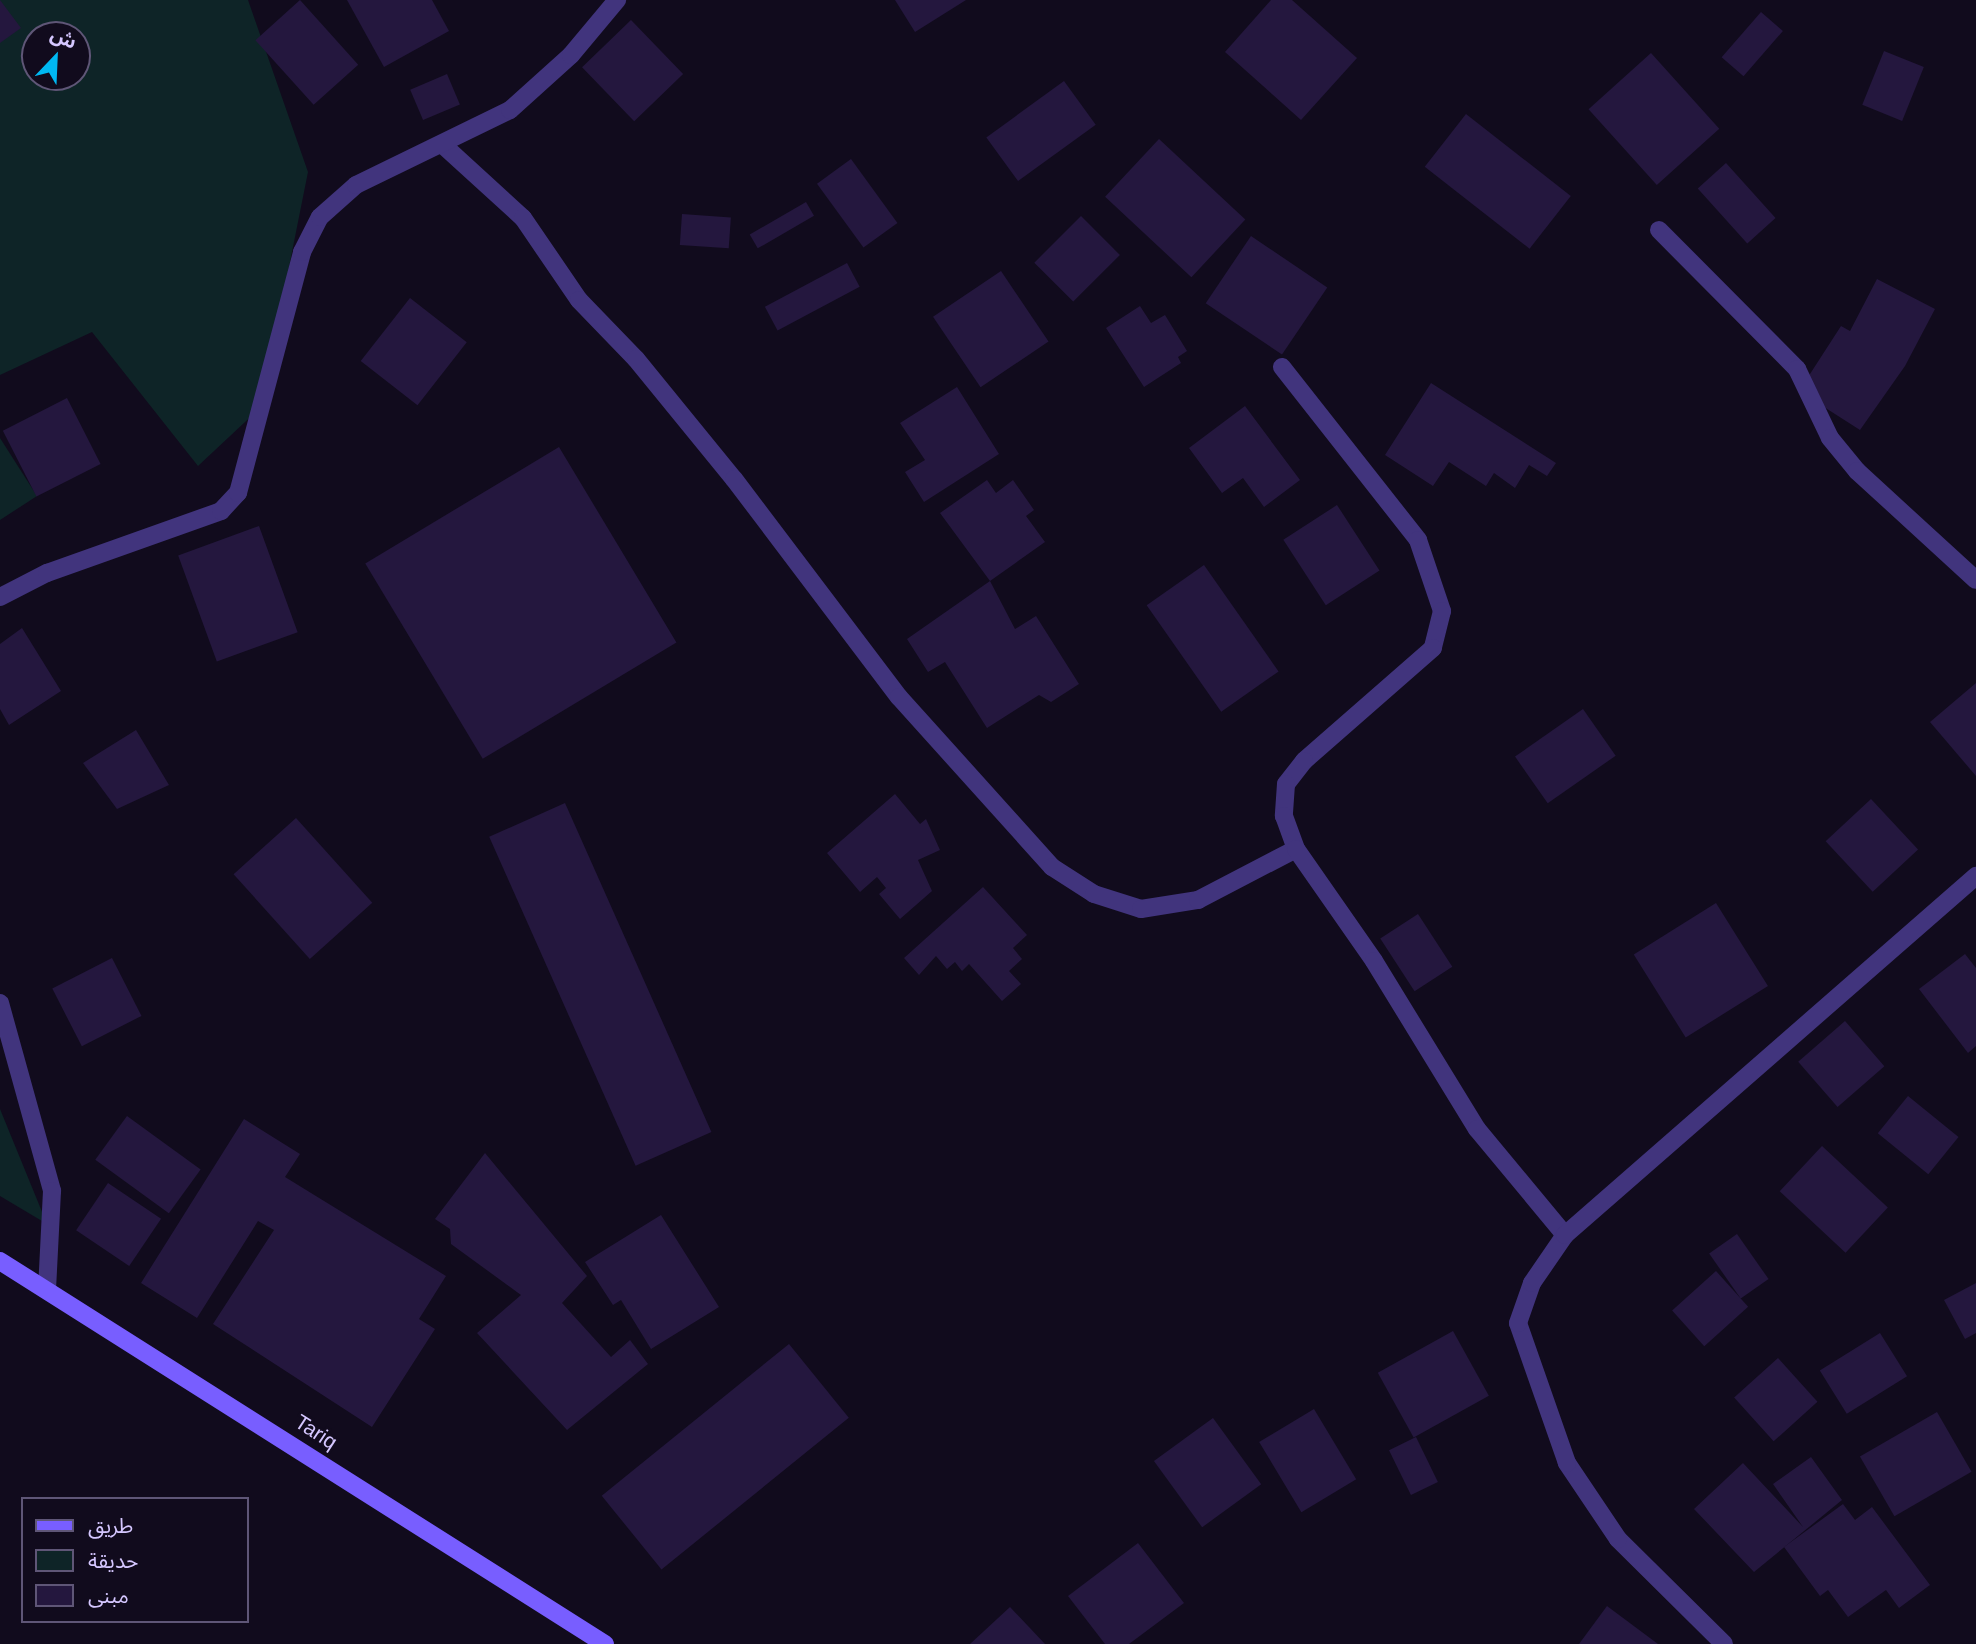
<!DOCTYPE html>
<meta charset="utf-8">
<style>
body{margin:0}
#map{position:relative;width:1976px;height:1644px;overflow:hidden;background:#110b1d;font-family:Arial,"Noto Sans Arabic",sans-serif}
div>[style]{position:absolute}
.green>*{inset:0;background:#0e2427}
.building>*{inset:0;background:#24173e;transform-origin:0 0}
.minor>*{height:18px;margin:-9px;padding:0 9px;transform-origin:9px;border-radius:9px;background:#41347d}
.secondary>*{height:18px;margin:-9px;padding:0 9px;transform-origin:9px;border-radius:9px;background:#785eff}
span{translate:-50% -50%;white-space:nowrap;text-align:center;line-height:1.15;-webkit-text-stroke:5px #110b1d;paint-order:stroke}
.street-label{font-size:21px;color:#d5c7ff}
.legend{position:absolute;left:21px;top:1497px;width:228px;height:126px;box-sizing:border-box;background:#110b1d;border:2px solid #5f5677;margin:0;padding:9px 12px;list-style:none;font-size:21px;color:#d5c7ff}
.legend li{display:flex;align-items:center;gap:14px;height:35px}
.legend b{width:35px;border:2px solid #5f5677}
.north{position:absolute;left:21px;top:21px;width:70px;height:70px;box-sizing:border-box;background:#110b1d;border:2px solid #5f5677;border-radius:50%;rotate:23deg;font-size:19px;font-weight:700;line-height:28px;text-align:center;color:#d5c7ff}
.north::after{content:'';display:block;margin:auto;width:24px;height:32px;background:#00b8f2;clip-path:polygon(50% 0,100% 100%,50% 72%,0 100%)}
</style>
<div id="map">
<div class="green">
<div style="clip-path:polygon(evenodd,0 0,248px 0,308px 172px,261px 407px,198px 466px,92px 332px,0 375px,0 0,35px 35px,77px 35px,77px 77px,35px 77px,35px 35px)"></div>
<div style="clip-path:polygon(0 438px,37px 496px,0 520px)"></div>
<div style="clip-path:polygon(0 1109px,47px 1224px,0 1196px)"></div>
</div>
<div class="building">
<div style="clip-path:polygon(0 0,21px 28px,0 43px)"></div>
<div style="left:300px;top:0;width:87px;height:60px;rotate:48deg"></div>
<div style="clip-path:polygon(347px 0,432px 0,449px 31px,384px 67px)"></div>
<div style="clip-path:polygon(895px 0,966px 0,915px 32px)"></div>
<div style="clip-path:polygon(1271px 0,1292px 0,1357px 58px,1301px 120px,1225px 52px)"></div>
<div style="left:1761px;top:12px;width:29px;height:60px;rotate:41deg"></div>
<div style="left:631px;top:20px;width:75px;height:68px;rotate:46deg"></div>
<div style="left:1884px;top:51px;width:43px;height:58px;rotate:22deg"></div>
<div style="left:1651px;top:53px;width:102px;height:84px;rotate:48deg"></div>
<div style="left:447px;top:74px;width:33px;height:40px;rotate:67deg"></div>
<div style="left:1064px;top:81px;width:54px;height:96px;rotate:54deg"></div>
<div style="left:1466px;top:114px;width:133px;height:67px;rotate:38deg"></div>
<div style="left:1159px;top:139px;width:118px;height:79px;rotate:43deg"></div>
<div style="left:851px;top:159px;width:79px;height:42px;rotate:54deg"></div>
<div style="left:1726px;top:163px;width:74px;height:38px;rotate:48deg"></div>
<div style="left:806px;top:202px;width:16px;height:65px;rotate:60deg"></div>
<div style="left:682px;top:214px;width:49px;height:31px;rotate:4deg"></div>
<div style="left:1081px;top:216px;width:55px;height:66px;rotate:45deg"></div>
<div style="left:1251px;top:236px;width:92px;height:81px;rotate:34deg"></div>
<div style="left:847px;top:263px;width:27px;height:93px;rotate:62deg"></div>
<div style="left:1001px;top:271px;width:85px;height:82px;rotate:56deg"></div>
<div style="clip-path:polygon(1877px 279px,1935px 309px,1905px 366px,1860px 430px,1799px 391px,1841px 326px,1850px 331px)"></div>
<div style="left:410px;top:298px;width:72px;height:80px;rotate:38deg"></div>
<div style="clip-path:polygon(1140px 306px,1151px 323px,1165px 315px,1187px 351px,1178px 357px,1181px 363px,1144px 387px,1106px 328px)"></div>
<div style="clip-path:polygon(1431px 383px,1556px 463px,1547px 476px,1529px 465px,1515px 488px,1494px 473px,1486px 486px,1449px 462px,1433px 486px,1385px 455px)"></div>
<div style="clip-path:polygon(957px 387px,999px 454px,924px 502px,905px 472px,925px 460px,900px 423px)"></div>
<div style="left:67px;top:398px;width:74px;height:72px;rotate:63deg"></div>
<div style="clip-path:polygon(1245px 406px,1300px 480px,1264px 507px,1243px 478px,1222px 493px,1189px 448px)"></div>
<div style="left:559px;top:447px;width:228px;height:226px;rotate:59deg"></div>
<div style="clip-path:polygon(987px 480px,996px 493px,1013px 480px,1034px 510px,1026px 516px,1045px 542px,990px 581px,940px 513px)"></div>
<div style="left:1337px;top:505px;width:78px;height:64px;rotate:57deg"></div>
<div style="left:259px;top:526px;width:113px;height:86px;rotate:70deg"></div>
<div style="left:1204px;top:565px;width:130px;height:70px;rotate:55deg"></div>
<div style="clip-path:polygon(990px 581px,1015px 629px,1036px 616px,1079px 684px,1051px 702px,1039px 695px,987px 728px,945px 662px,928px 672px,907px 639px)"></div>
<div style="clip-path:polygon(22px 628px,61px 691px,9px 725px,0 709px,0 644px)"></div>
<div style="clip-path:polygon(1976px 683px,1976px 776px,1930px 722px)"></div>
<div style="left:1583px;top:709px;width:57px;height:83px;rotate:55deg"></div>
<div style="clip-path:polygon(136px 730px,169px 785px,117px 809px,83px 763px)"></div>
<div style="clip-path:polygon(895px 794px,920px 824px,926px 819px,940px 850px,918px 860px,932px 891px,900px 919px,879px 894px,886px 888px,877px 877px,860px 892px,827px 853px)"></div>
<div style="left:1871px;top:799px;width:69px;height:62px;rotate:47deg"></div>
<div style="left:565px;top:803px;width:360px;height:83px;rotate:66deg"></div>
<div style="left:296px;top:818px;width:114px;height:84px;rotate:48deg"></div>
<div style="clip-path:polygon(983px 887px,1027px 935px,1013px 948px,1022px 959px,1009px 971px,1021px 984px,1002px 1001px,969px 964px,962px 971px,955px 962px,947px 969px,936px 956px,919px 975px,904px 958px)"></div>
<div style="left:1716px;top:903px;width:98px;height:97px;rotate:58deg"></div>
<div style="left:1418px;top:914px;width:63px;height:45px;rotate:57deg"></div>
<div style="clip-path:polygon(1965px 954px,1976px 968px,1976px 1046px,1968px 1053px,1919px 989px)"></div>
<div style="left:112px;top:958px;width:65px;height:67px;rotate:63deg"></div>
<div style="left:1845px;top:1021px;width:60px;height:62px;rotate:49deg"></div>
<div style="left:1908px;top:1096px;width:65px;height:48px;rotate:39deg"></div>
<div style="left:127px;top:1116px;width:91px;height:54px;rotate:36deg"></div>
<div style="clip-path:polygon(244px 1119px,300px 1154px,285px 1177px,446px 1276px,419px 1319px,435px 1329px,372px 1427px,213px 1324px,274px 1230px,258px 1221px,197px 1318px,141px 1283px)"></div>
<div style="left:1822px;top:1146px;width:90px;height:62px;rotate:43deg"></div>
<div style="clip-path:polygon(485px 1153px,587px 1276px,562px 1303px,611px 1357px,630px 1340px,648px 1364px,567px 1430px,477px 1333px,521px 1295px,451px 1244px,450px 1229px,435px 1219px)"></div>
<div style="left:108px;top:1183px;width:64px;height:57px;rotate:34deg"></div>
<div style="clip-path:polygon(661px 1215px,719px 1307px,651px 1349px,621px 1300px,613px 1305px,585px 1262px)"></div>
<div style="left:1737px;top:1234px;width:55px;height:34px;rotate:55deg"></div>
<div style="left:1716px;top:1271px;width:48px;height:59px;rotate:48deg"></div>
<div style="clip-path:polygon(1976px 1283px,1976px 1333px,1965px 1339px,1944px 1300px)"></div>
<div style="left:1453px;top:1331px;width:74px;height:86px;rotate:61deg"></div>
<div style="left:1880px;top:1333px;width:51px;height:71px;rotate:58deg"></div>
<div style="left:789px;top:1344px;width:95px;height:241px;rotate:51deg"></div>
<div style="left:1778px;top:1358px;width:59px;height:59px;rotate:48deg"></div>
<div style="left:1314px;top:1409px;width:82px;height:64px;rotate:59deg"></div>
<div style="left:1937px;top:1412px;width:69px;height:89px;rotate:60deg"></div>
<div style="left:1213px;top:1418px;width:82px;height:73px;rotate:54deg"></div>
<div style="left:1416px;top:1437px;width:50px;height:30px;rotate:64deg"></div>
<div style="clip-path:polygon(1811px 1457px,1842px 1500px,1754px 1572px,1694px 1509px,1743px 1463px,1803px 1527px,1773px 1484px)"></div>
<div style="clip-path:polygon(1843px 1504px,1855px 1520px,1872px 1507px,1930px 1585px,1899px 1608px,1886px 1590px,1848px 1617px,1828px 1590px,1820px 1596px,1784px 1547px)"></div>
<div style="clip-path:polygon(1138px 1543px,1184px 1603px,1129px 1644px,1105px 1644px,1068px 1596px)"></div>
<div style="clip-path:polygon(1607px 1606px,1658px 1644px,1579px 1644px)"></div>
<div style="clip-path:polygon(1010px 1607px,1045px 1644px,970px 1644px)"></div>
</div>
<div class="minor">
<div style="left:443px;top:145px;width:108px;rotate:42.4deg"></div>
<div style="left:523px;top:218px;width:99px;rotate:55.7deg"></div>
<div style="left:579px;top:300px;width:82px;rotate:46deg"></div>
<div style="left:636px;top:359px;width:155px;rotate:50.8deg"></div>
<div style="left:734px;top:479px;width:273px;rotate:52.9deg"></div>
<div style="left:899px;top:697px;width:229px;rotate:48deg"></div>
<div style="left:1052px;top:867px;width:50px;rotate:32.7deg"></div>
<div style="left:1094px;top:894px;width:49px;rotate:17.7deg"></div>
<div style="left:1141px;top:909px;width:58px;rotate:-9deg"></div>
<div style="left:1198px;top:900px;width:110px;rotate:-27.5deg"></div>
<div style="left:1659px;top:230px;width:196px;rotate:45.2deg"></div>
<div style="left:1797px;top:369px;width:76px;rotate:64.4deg"></div>
<div style="left:1830px;top:438px;width:43px;rotate:50.7deg"></div>
<div style="left:1857px;top:471px;width:161px;rotate:42.5deg"></div>
<div style="left:1282px;top:367px;width:220px;rotate:51.8deg"></div>
<div style="left:1418px;top:540px;width:75px;rotate:71.3deg"></div>
<div style="left:1442px;top:611px;width:38px;rotate:104deg"></div>
<div style="left:1433px;top:648px;width:171px;rotate:138.8deg"></div>
<div style="left:1304px;top:761px;width:29px;rotate:128deg"></div>
<div style="left:1286px;top:784px;width:32px;rotate:94deg"></div>
<div style="left:1284px;top:816px;width:35px;rotate:70deg"></div>
<div style="left:1296px;top:849px;width:136px;rotate:55.1deg"></div>
<div style="left:1374px;top:961px;width:197px;rotate:58.5deg"></div>
<div style="left:1477px;top:1129px;width:138px;rotate:50.3deg"></div>
<div style="left:0;top:597px;width:53px;rotate:-27.1deg"></div>
<div style="left:47px;top:573px;width:185px;rotate:-19.6deg"></div>
<div style="left:221px;top:511px;width:25px;rotate:-47deg"></div>
<div style="left:238px;top:493px;width:249px;rotate:-75.1deg"></div>
<div style="left:302px;top:252px;width:39px;rotate:-63deg"></div>
<div style="left:320px;top:217px;width:48px;rotate:-41.6deg"></div>
<div style="left:356px;top:185px;width:171px;rotate:-26deg"></div>
<div style="left:510px;top:110px;width:82px;rotate:-42deg"></div>
<div style="left:571px;top:55px;width:72px;rotate:-50.1deg"></div>
<div style="left:0;top:1003px;width:195px;rotate:74.5deg"></div>
<div style="left:52px;top:1191px;width:98px;rotate:92.9deg"></div>
<div style="left:1724px;top:1644px;width:149px;rotate:-135.3deg"></div>
<div style="left:1618px;top:1539px;width:92px;rotate:-123.9deg"></div>
<div style="left:1567px;top:1463px;width:148px;rotate:-109.3deg"></div>
<div style="left:1518px;top:1323px;width:42px;rotate:-70.7deg"></div>
<div style="left:1532px;top:1283px;width:58px;rotate:-55.5deg"></div>
<div style="left:1565px;top:1235px;width:546px;rotate:-41.14deg"></div>
</div>
<div class="secondary">
<div style="left:0;top:1261px;width:716px;rotate:32.34deg"></div>
</div>
<div class="street-label">
<span style="left:316px;top:1432px;rotate:33deg">Tariq</span>
</div>
<ul class="legend">
<li><b style="height:9px;background:#785eff"></b>طريق</li>
<li><b style="height:19px;background:#0e2427"></b>حديقة</li>
<li><b style="height:19px;background:#24173e"></b>مبنى</li>
</ul>
<div class="north">ش</div>
</div>
